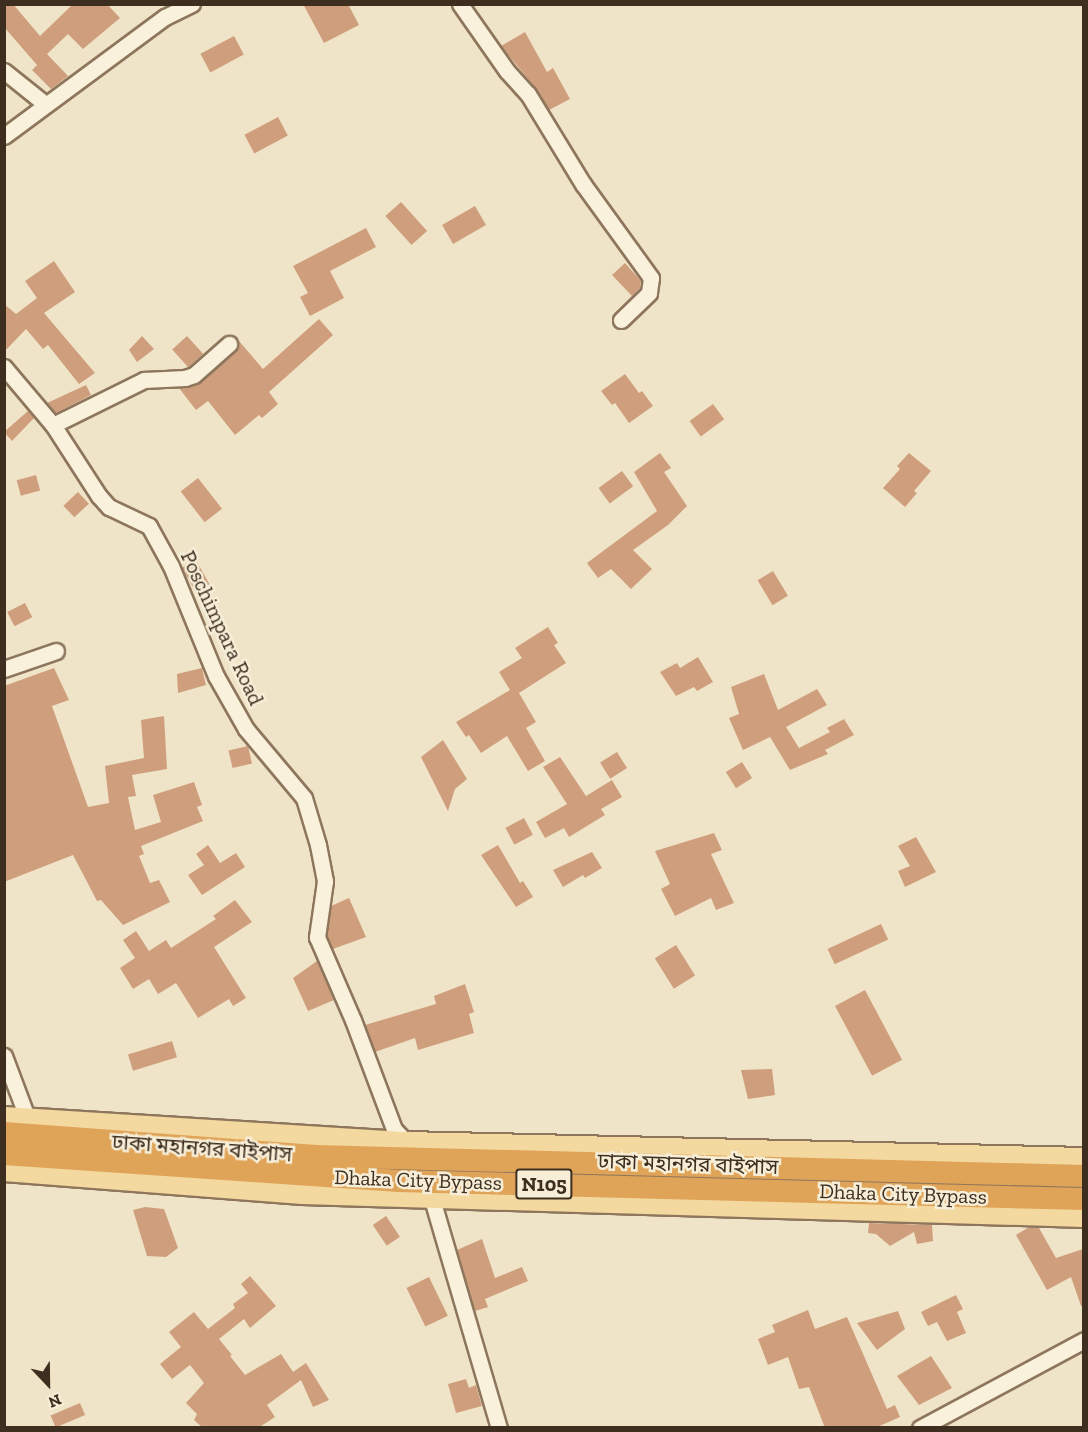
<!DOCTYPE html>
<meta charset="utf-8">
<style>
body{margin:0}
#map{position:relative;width:1088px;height:1432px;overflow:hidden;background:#f0e4c8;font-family:"Zilla Slab","Noto Sans Bengali",serif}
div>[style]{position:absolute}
.building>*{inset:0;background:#cf9f7d;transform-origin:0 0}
.roads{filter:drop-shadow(2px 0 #8d765c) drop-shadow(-2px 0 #8d765c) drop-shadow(0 2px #8d765c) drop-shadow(0 -2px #8d765c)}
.minor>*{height:15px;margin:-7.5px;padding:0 7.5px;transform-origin:7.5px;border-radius:7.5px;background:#faf1dc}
.major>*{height:20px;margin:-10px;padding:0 10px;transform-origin:10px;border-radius:10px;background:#f3d9a0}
.highway>*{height:22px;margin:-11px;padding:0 11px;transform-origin:11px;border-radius:11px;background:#e0a458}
span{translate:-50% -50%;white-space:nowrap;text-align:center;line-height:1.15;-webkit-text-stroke:5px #f7eed8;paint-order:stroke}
.shield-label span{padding:2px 4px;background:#f7eed8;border:2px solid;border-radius:4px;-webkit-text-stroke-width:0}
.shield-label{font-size:20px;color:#3d2e20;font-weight:700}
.street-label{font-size:21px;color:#3d2e20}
.frame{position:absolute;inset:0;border:6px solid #3d2e20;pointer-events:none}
.north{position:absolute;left:18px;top:1354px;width:60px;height:60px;-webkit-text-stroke:4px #f7eed8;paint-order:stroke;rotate:158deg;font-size:16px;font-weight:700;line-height:24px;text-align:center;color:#3d2e20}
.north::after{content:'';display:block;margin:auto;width:21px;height:27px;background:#3d2e20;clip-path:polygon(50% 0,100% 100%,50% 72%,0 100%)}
</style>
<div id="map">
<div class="building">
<div style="clip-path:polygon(4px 4px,13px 4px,40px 36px,73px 4px,107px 4px,120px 18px,83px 49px,68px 34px,47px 54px,68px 76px,51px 89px,32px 70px,37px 65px,4px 27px)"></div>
<div style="clip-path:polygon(303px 4px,348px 4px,359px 25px,324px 43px)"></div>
<div style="clip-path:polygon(525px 32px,547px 72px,553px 68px,570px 99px,549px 110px,536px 89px,501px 46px)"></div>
<div style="left:234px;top:36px;width:21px;height:38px;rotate:62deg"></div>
<div style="left:278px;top:117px;width:21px;height:38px;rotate:62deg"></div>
<div style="left:401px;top:202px;width:39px;height:21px;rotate:48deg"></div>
<div style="left:475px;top:206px;width:22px;height:38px;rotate:60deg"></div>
<div style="clip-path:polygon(366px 228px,376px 247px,330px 271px,344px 298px,310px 316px,300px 297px,308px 293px,293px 266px)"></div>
<div style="clip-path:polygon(54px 261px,75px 292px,44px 313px,95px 373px,79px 384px,48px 345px,43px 349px,26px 329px,4px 352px,4px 304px,16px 314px,37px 298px,25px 281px)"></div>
<div style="clip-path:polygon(625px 263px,641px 281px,640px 288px,632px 296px,612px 275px)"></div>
<div style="clip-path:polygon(319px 319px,333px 335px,269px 392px,278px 404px,262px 418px,259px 415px,235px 435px,208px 401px,196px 410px,179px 388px,200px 382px,235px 351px,239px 341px,263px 369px)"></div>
<div style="clip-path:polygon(142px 336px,154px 349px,137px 362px,129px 350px)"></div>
<div style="left:187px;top:336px;width:24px;height:20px;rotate:48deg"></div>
<div style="clip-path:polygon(625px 374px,639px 393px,642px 391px,653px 406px,629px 423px,615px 403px,612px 405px,601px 391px)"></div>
<div style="clip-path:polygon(86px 385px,91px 395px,56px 413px,47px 403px)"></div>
<div style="left:713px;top:404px;width:19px;height:29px;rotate:54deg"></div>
<div style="clip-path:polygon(28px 411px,34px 418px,12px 441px,4px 432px)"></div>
<div style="clip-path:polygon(660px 453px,671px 468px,664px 472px,687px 506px,668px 525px,633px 550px,652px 569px,631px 589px,611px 569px,598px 578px,587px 563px,657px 511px,634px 472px)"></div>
<div style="clip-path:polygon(909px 453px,931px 471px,914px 491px,917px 493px,905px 507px,883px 488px,900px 469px,897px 466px)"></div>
<div style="left:622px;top:471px;width:19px;height:29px;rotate:54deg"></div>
<div style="left:36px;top:475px;width:16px;height:20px;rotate:75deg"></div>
<div style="left:198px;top:478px;width:39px;height:22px;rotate:52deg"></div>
<div style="left:78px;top:492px;width:16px;height:20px;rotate:47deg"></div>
<div style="left:196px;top:560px;width:29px;height:16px;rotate:61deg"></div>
<div style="left:773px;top:571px;width:29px;height:18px;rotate:59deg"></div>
<div style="left:25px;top:603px;width:16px;height:20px;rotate:63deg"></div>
<div style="clip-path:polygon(548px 627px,558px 643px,554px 645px,566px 663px,519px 693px,536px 722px,526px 728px,545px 761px,528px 771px,507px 736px,481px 753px,469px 735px,466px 737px,456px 722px,510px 690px,499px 672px,522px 658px,515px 648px)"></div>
<div style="clip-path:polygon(698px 657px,713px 682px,697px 691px,694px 687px,676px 696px,660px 672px,677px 663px,680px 668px)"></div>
<div style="clip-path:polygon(54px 668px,69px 700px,52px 706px,88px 807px,109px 803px,105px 766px,144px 758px,141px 720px,164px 716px,167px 769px,132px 775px,136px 796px,128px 797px,135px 830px,161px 822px,153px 795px,194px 782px,202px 805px,197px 807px,203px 821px,141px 846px,144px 854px,139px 856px,150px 883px,159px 880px,170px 902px,123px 925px,101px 900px,97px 901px,73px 855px,4px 882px,4px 686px)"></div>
<div style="clip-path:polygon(202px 668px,206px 685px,178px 693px,177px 674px)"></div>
<div style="clip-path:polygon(764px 674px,778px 710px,817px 689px,827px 705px,786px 727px,799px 748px,830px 732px,827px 728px,844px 719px,854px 735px,825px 750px,828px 754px,790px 770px,770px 737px,743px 750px,729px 718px,739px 714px,731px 687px)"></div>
<div style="clip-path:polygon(443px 740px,467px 779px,455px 789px,448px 811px,421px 757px)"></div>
<div style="left:248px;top:746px;width:18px;height:20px;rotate:77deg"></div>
<div style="left:617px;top:752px;width:19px;height:20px;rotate:58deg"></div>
<div style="clip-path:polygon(560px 757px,586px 796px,612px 780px,622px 797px,601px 809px,605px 815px,569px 837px,564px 828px,545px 838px,536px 822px,567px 804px,543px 767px)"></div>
<div style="left:742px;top:762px;width:19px;height:19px;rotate:58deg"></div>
<div style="left:524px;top:818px;width:19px;height:21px;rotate:62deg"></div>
<div style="clip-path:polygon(714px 833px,722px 850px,711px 854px,734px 903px,716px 910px,711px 898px,675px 916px,661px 889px,670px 884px,655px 851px)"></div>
<div style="clip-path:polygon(916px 837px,936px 872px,905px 887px,898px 871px,910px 866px,898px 846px)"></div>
<div style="clip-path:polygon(208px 845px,220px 863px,236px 853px,245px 867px,202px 895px,188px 875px,204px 865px,196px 854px)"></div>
<div style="clip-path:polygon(498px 845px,520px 883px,523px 881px,533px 897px,516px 907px,481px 855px)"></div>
<div style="clip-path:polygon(592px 852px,602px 868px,585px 878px,583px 875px,563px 887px,553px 870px)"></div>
<div style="clip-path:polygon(349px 898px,366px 937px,333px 949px,327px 936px,331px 906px)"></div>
<div style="clip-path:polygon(235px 900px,252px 922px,214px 947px,246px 998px,233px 1006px,229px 999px,198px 1018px,176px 983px,158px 994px,149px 979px,133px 989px,120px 968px,135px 958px,123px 940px,136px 931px,149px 951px,166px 940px,171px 948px,216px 919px,213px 916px)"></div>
<div style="left:881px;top:924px;width:17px;height:59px;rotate:65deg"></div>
<div style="left:676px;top:945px;width:36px;height:25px;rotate:58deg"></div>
<div style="clip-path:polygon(317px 961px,334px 1000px,308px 1011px,293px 978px)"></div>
<div style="clip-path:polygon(465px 984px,474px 1012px,469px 1014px,474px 1033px,418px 1050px,415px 1038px,375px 1052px,365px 1025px,436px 1004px,434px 996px)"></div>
<div style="left:865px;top:990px;width:79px;height:34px;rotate:62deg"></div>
<div style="left:172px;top:1041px;width:17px;height:46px;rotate:73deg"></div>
<div style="clip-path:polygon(772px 1069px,775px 1095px,748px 1099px,741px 1070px)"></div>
<div style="clip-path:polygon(145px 1207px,164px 1209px,178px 1248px,166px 1257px,147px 1256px,133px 1210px)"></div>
<div style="left:386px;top:1216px;width:25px;height:16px;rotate:56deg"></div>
<div style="clip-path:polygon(869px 1223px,932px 1225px,933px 1241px,917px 1244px,914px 1232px,890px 1246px,876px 1234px,868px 1233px)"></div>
<div style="clip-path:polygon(1029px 1227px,1039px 1228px,1056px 1258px,1083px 1249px,1083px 1306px,1081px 1306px,1071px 1277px,1047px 1290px,1016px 1235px)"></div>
<div style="clip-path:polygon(482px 1239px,495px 1278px,522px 1267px,528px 1281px,485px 1299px,488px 1307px,475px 1311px,457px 1250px)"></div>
<div style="clip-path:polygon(250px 1276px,276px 1306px,250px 1328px,244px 1319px,219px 1339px,232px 1355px,230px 1356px,245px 1375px,281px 1354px,293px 1372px,306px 1363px,329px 1400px,313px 1407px,301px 1380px,267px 1405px,275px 1417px,258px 1428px,203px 1428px,194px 1420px,197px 1414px,186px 1403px,204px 1383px,190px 1365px,172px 1379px,160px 1364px,181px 1347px,169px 1332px,194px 1312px,208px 1329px,235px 1308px,233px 1304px,248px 1293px,241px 1284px)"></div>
<div style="left:429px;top:1277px;width:43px;height:25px;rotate:64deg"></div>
<div style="clip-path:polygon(956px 1295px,963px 1309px,957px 1312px,966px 1333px,947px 1341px,937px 1322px,928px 1326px,921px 1312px)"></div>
<div style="clip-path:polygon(808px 1310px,815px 1329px,847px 1317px,887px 1409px,895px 1405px,900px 1417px,875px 1428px,825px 1428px,809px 1387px,799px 1389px,788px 1357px,768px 1365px,758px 1339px,775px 1332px,772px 1325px)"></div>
<div style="clip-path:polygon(898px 1311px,905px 1329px,877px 1350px,857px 1323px)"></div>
<div style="clip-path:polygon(931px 1356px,952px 1388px,919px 1405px,897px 1376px)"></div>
<div style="clip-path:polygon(466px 1379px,469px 1388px,476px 1385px,482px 1406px,456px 1413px,448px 1384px)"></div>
<div style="left:80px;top:1403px;width:13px;height:32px;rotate:67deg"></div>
</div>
<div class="roads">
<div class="minor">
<div style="left:460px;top:4px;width:82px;rotate:55deg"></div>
<div style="left:507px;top:71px;width:31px;rotate:48deg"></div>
<div style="left:528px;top:94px;width:105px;rotate:58.6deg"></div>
<div style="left:583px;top:184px;width:116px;rotate:54.1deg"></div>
<div style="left:651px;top:278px;width:15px;rotate:98deg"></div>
<div style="left:649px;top:293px;width:39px;rotate:136deg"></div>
<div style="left:4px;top:71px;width:53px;rotate:38.8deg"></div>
<div style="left:4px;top:136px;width:200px;rotate:-36.5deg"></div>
<div style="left:165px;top:17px;width:30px;rotate:-26deg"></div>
<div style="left:4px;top:367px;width:76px;rotate:49.8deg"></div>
<div style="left:53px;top:425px;width:85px;rotate:57.1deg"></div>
<div style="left:99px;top:496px;width:15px;rotate:48deg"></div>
<div style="left:109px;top:507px;width:44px;rotate:25.4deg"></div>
<div style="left:149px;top:526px;width:46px;rotate:61.2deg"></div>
<div style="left:171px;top:566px;width:119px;rotate:67.8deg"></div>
<div style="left:216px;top:676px;width:61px;rotate:60.5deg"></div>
<div style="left:246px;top:729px;width:90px;rotate:50deg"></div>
<div style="left:304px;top:798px;width:49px;rotate:73.4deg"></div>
<div style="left:318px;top:845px;width:37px;rotate:79deg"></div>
<div style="left:325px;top:881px;width:57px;rotate:98.1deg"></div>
<div style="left:317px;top:937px;width:90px;rotate:66.6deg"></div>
<div style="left:353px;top:1020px;width:116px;rotate:69.4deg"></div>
<div style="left:394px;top:1129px;width:18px;rotate:47deg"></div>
<div style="left:53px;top:425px;width:102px;rotate:-26.3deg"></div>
<div style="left:144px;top:380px;width:41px;rotate:-2.8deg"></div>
<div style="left:185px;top:378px;width:9px;rotate:-18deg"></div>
<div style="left:194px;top:375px;width:47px;rotate:-41.5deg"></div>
<div style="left:4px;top:669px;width:55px;rotate:-19.1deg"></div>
<div style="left:4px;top:1056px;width:68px;rotate:69.4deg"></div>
<div style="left:432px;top:1199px;width:239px;rotate:73.7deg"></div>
<div style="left:920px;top:1428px;width:186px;rotate:-28.2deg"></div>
</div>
<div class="major">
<div style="left:4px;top:1117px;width:403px;rotate:3.6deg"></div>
<div style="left:406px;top:1142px;width:678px;rotate:1.35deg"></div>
<div style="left:4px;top:1171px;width:299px;rotate:4.4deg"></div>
<div style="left:302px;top:1194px;width:782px;rotate:1.68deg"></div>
</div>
<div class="highway">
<div style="left:4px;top:1133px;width:313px;rotate:4.2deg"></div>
<div style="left:316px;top:1156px;width:768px;rotate:1.49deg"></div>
<div style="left:4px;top:1154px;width:396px;rotate:3.9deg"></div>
<div style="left:399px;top:1181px;width:685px;rotate:1.51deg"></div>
</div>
</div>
<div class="shield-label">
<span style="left:544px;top:1184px">N105</span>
</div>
<div class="street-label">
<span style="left:222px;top:628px;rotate:65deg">Poschimpara Road</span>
<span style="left:202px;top:1148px;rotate:4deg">ঢাকা মহানগর বাইপাস</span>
<span style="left:688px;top:1164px;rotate:2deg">ঢাকা মহানগর বাইপাস</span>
<span style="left:418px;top:1180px;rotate:2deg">Dhaka City Bypass</span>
<span style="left:903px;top:1194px;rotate:2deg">Dhaka City Bypass</span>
</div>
<div class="frame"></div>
<div class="north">N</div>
</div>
